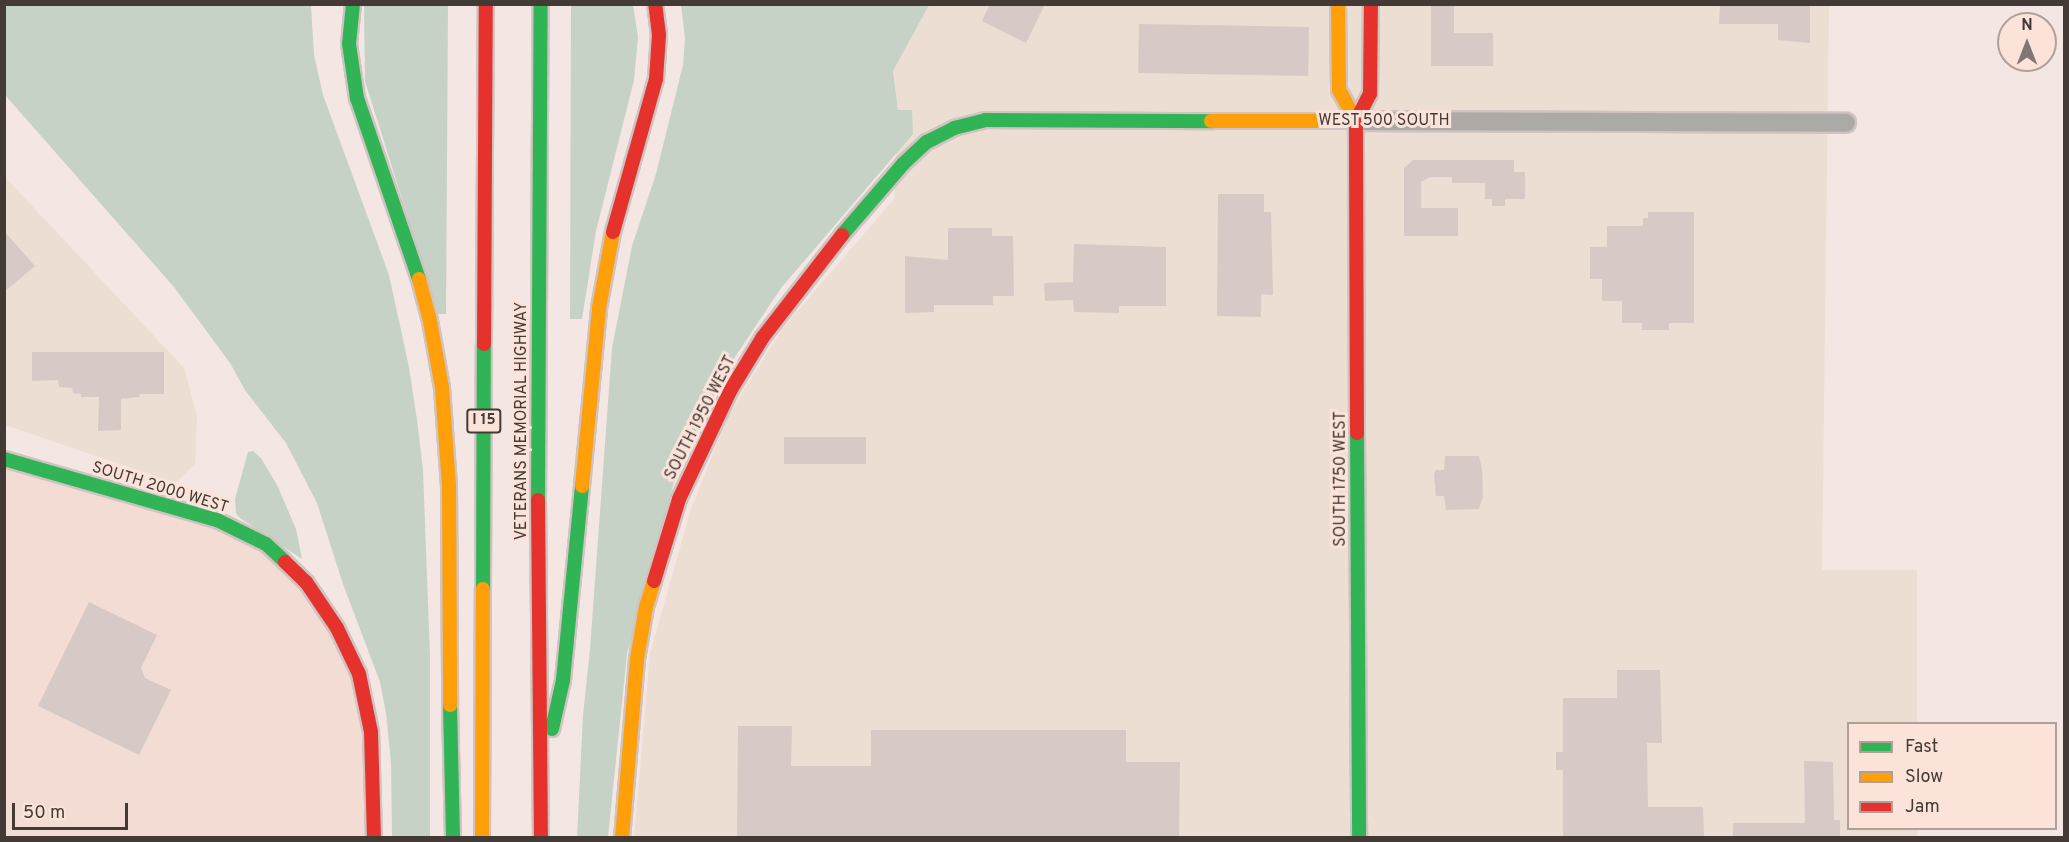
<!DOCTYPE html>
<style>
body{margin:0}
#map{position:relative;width:2069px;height:842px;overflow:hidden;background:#f4e6e2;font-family:Overpass,sans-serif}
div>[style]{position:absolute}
.commercial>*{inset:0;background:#ecded2}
.built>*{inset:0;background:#f3dcd3}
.green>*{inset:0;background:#c6d2c5}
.building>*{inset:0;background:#d7c9c5;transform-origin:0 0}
.roads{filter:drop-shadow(2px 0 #cfc4c1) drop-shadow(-2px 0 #cfc4c1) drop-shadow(0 2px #cfc4c1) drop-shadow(0 -2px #cfc4c1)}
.street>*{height:18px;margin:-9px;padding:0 9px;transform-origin:9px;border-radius:9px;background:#acaaa7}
.fast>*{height:14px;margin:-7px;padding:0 7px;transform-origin:7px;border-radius:7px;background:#30b455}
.slow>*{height:14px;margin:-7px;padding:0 7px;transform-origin:7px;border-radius:7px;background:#ff9f0a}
.jam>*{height:14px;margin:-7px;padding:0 7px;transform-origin:7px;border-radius:7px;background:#e5322d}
span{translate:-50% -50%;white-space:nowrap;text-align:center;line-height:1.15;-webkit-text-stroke:6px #fce3da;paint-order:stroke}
.shield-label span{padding:2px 4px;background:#fce3da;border:2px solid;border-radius:4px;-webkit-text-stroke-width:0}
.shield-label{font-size:15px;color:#433a36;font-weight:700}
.street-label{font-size:16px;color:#433a36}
.frame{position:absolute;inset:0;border:6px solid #433a36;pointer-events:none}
.legend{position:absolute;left:1847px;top:722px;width:210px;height:108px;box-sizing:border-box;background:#fce3da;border:2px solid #b29f98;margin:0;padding:8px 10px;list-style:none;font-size:18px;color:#433a36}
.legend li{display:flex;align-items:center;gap:12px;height:30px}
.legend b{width:30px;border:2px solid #b29f98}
.north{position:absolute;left:1997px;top:12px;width:60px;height:60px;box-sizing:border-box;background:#fce3da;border:2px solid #b29f98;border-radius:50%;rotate:0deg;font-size:16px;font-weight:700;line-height:24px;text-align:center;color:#433a36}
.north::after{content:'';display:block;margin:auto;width:21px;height:27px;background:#817672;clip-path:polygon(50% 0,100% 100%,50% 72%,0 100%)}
.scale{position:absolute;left:12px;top:803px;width:116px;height:27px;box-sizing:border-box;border:3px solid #433a36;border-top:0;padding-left:8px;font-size:18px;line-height:21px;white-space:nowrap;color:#433a36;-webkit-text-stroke:4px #fce3da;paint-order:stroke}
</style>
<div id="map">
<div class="commercial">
<div style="clip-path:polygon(928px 5px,1829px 5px,1822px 570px,1917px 570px,1917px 723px,1848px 724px,1848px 828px,1917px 829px,1917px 837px,634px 838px,650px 654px,690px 512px,727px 418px,782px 329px,894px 199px,898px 111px,893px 71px)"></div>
<div style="clip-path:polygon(4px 176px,184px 368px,197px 416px,195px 464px,176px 483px,5px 425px)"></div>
</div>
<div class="built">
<div style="clip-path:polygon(4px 459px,266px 544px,359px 674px,372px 837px,5px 837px)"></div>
</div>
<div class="green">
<div style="clip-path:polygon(4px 5px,311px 5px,314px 55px,323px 95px,389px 275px,409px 367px,417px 420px,423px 470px,430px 656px,430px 837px,392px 837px,391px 763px,386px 713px,380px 682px,343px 584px,317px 503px,286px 443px,245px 390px,230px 363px,174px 287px,5px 95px)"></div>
<div style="clip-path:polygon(364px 5px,448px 5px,446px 314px,438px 314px,365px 81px)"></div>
<div style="clip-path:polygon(571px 5px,633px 5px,638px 37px,634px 80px,596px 231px,582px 319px,570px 319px)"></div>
<div style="clip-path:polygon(681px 5px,929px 5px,893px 71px,898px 110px,912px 110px,913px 134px,781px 288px,735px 357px,702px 418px,674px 482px,627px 654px,608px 837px,577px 838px,583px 716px,590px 649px,612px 348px,632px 246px,656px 174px,683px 65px,685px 38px)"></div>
<div style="clip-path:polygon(253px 451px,261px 458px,278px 487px,296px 529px,302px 559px,240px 518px,236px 513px,235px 499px,248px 452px)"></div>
</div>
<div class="building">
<div style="clip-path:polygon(990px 4px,1045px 4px,1026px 43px,982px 21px)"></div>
<div style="clip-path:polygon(1431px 4px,1454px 4px,1454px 33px,1493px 33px,1493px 66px,1431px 66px)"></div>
<div style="clip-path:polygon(1720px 4px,1810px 4px,1810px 43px,1778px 40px,1778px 24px,1719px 24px)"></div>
<div style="left:1139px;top:24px;width:170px;height:49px;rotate:1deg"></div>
<div style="clip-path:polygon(1413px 160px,1514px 160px,1514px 172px,1525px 172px,1525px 199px,1505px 199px,1505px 206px,1492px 206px,1492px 199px,1485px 199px,1485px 183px,1452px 183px,1452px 177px,1430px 177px,1421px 182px,1421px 208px,1458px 208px,1458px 236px,1404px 236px,1404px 168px)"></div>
<div style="clip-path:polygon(1218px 194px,1264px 194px,1264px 212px,1271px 212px,1273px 295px,1261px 294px,1261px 317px,1217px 316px)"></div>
<div style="clip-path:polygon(1648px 212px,1694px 212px,1694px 323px,1669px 323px,1669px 330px,1642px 330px,1642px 323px,1622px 323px,1622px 301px,1602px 301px,1602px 279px,1590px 279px,1590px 247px,1607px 247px,1607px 226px,1643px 226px,1643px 218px,1648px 218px)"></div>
<div style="clip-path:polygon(948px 228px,992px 228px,992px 236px,1013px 236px,1014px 296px,993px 296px,993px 305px,934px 305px,934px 312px,905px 313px,905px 256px,948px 260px)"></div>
<div style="clip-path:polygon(4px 231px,35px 266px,4px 292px)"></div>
<div style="clip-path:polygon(1074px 244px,1166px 247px,1166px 306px,1119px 306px,1119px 313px,1074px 312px,1073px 300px,1045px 301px,1044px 283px,1073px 282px)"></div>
<div style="clip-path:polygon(32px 352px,164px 352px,164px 394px,140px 394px,139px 397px,121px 399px,121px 430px,98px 431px,99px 397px,81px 397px,81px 394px,73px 393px,72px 388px,59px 387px,58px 380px,32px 381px)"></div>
<div style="left:866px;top:437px;width:27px;height:82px;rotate:90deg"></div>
<div style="clip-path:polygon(1445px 456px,1479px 456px,1482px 469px,1483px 496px,1479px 509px,1446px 510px,1444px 496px,1436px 496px,1434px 474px,1436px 470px,1444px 470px)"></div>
<div style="clip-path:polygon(89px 602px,157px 635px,141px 668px,145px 678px,171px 690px,139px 755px,38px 706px)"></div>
<div style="clip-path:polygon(1617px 670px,1660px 670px,1662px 743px,1647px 743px,1648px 807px,1703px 807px,1704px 837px,1563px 837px,1563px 770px,1556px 770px,1556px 752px,1563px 752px,1563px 698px,1617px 698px)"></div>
<div style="clip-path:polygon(738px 726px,792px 726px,791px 766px,871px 766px,871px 730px,1126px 730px,1126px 762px,1180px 762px,1179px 837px,737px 836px)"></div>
<div style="clip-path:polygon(1804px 761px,1833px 762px,1834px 820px,1840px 820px,1840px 836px,1733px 837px,1733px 823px,1805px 823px)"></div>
</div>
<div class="roads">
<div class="street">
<div style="left:1356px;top:121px;width:490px;rotate:0.2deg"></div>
</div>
<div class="fast">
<div style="left:353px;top:4px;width:40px;rotate:95.7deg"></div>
<div style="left:349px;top:44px;width:55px;rotate:81.6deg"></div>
<div style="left:357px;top:98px;width:191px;rotate:71.1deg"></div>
<div style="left:842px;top:235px;width:94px;rotate:-49.3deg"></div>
<div style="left:903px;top:164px;width:33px;rotate:-43deg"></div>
<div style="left:927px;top:142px;width:30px;rotate:-27deg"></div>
<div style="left:954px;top:128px;width:32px;rotate:-14deg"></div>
<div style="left:985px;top:120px;width:226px;rotate:0.3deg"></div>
<div style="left:1357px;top:433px;width:405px;rotate:89.7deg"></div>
<div style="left:4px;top:459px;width:222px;rotate:16deg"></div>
<div style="left:217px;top:520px;width:55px;rotate:26.1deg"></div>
<div style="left:266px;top:544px;width:26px;rotate:43deg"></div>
<div style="left:538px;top:500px;width:496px;rotate:-89.7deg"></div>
<div style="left:483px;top:589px;width:245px;rotate:-89.8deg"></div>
<div style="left:450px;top:705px;width:133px;rotate:88.7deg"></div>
<div style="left:552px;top:729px;width:50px;rotate:-77.3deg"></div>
<div style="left:563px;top:680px;width:195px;rotate:-84.4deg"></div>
</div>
<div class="slow">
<div style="left:1338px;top:4px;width:86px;rotate:89.3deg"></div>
<div style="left:1339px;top:90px;width:35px;rotate:61deg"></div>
<div style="left:1211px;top:121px;width:145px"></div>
<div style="left:419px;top:279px;width:43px;rotate:75.3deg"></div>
<div style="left:430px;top:321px;width:68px;rotate:79.8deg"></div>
<div style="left:442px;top:388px;width:98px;rotate:85.9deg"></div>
<div style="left:449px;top:486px;width:219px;rotate:89.7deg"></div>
<div style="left:582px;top:486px;width:179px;rotate:-84.5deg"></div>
<div style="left:599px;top:308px;width:77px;rotate:-79.6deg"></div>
<div style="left:482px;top:838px;width:249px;rotate:-89.8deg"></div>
<div style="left:622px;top:838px;width:180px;rotate:-85.2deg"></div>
<div style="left:637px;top:659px;width:53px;rotate:-80.2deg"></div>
<div style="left:646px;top:607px;width:27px;rotate:-73deg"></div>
</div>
<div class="jam">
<div style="left:613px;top:232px;width:159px;rotate:-74.3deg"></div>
<div style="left:656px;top:79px;width:44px;rotate:-86.1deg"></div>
<div style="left:659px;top:35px;width:31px;rotate:-97deg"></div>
<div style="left:484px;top:344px;width:340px;rotate:-89.7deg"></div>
<div style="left:1357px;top:433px;width:312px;rotate:-90.2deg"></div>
<div style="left:1356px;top:121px;width:30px;rotate:-63deg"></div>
<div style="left:1370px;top:94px;width:90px;rotate:-89.4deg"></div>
<div style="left:538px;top:500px;width:338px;rotate:89.5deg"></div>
<div style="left:285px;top:562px;width:29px;rotate:44deg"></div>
<div style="left:306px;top:582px;width:55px;rotate:56deg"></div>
<div style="left:337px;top:628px;width:51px;rotate:64.4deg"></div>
<div style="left:359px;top:674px;width:59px;rotate:78.3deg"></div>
<div style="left:371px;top:732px;width:106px;rotate:88.4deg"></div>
<div style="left:654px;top:581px;width:86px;rotate:-73deg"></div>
<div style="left:679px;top:499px;width:119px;rotate:-64.7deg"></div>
<div style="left:730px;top:391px;width:63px;rotate:-58.6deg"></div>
<div style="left:763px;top:337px;width:129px;rotate:-52.2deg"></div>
</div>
</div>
<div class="shield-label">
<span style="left:484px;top:421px">I 15</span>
</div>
<div class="street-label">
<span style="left:1384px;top:121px">WEST 500 SOUTH</span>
<span style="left:701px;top:418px;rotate:-63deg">SOUTH 1950 WEST</span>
<span style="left:522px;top:421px;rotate:-90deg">VETERANS MEMORIAL HIGHWAY</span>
<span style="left:1341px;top:479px;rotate:-90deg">SOUTH 1750 WEST</span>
<span style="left:160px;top:488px;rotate:17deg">SOUTH 2000 WEST</span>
</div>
<div class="frame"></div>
<ul class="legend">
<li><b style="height:8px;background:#30b455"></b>Fast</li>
<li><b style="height:8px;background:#ff9f0a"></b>Slow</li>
<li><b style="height:8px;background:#e5322d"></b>Jam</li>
</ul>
<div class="north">N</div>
<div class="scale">50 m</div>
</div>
